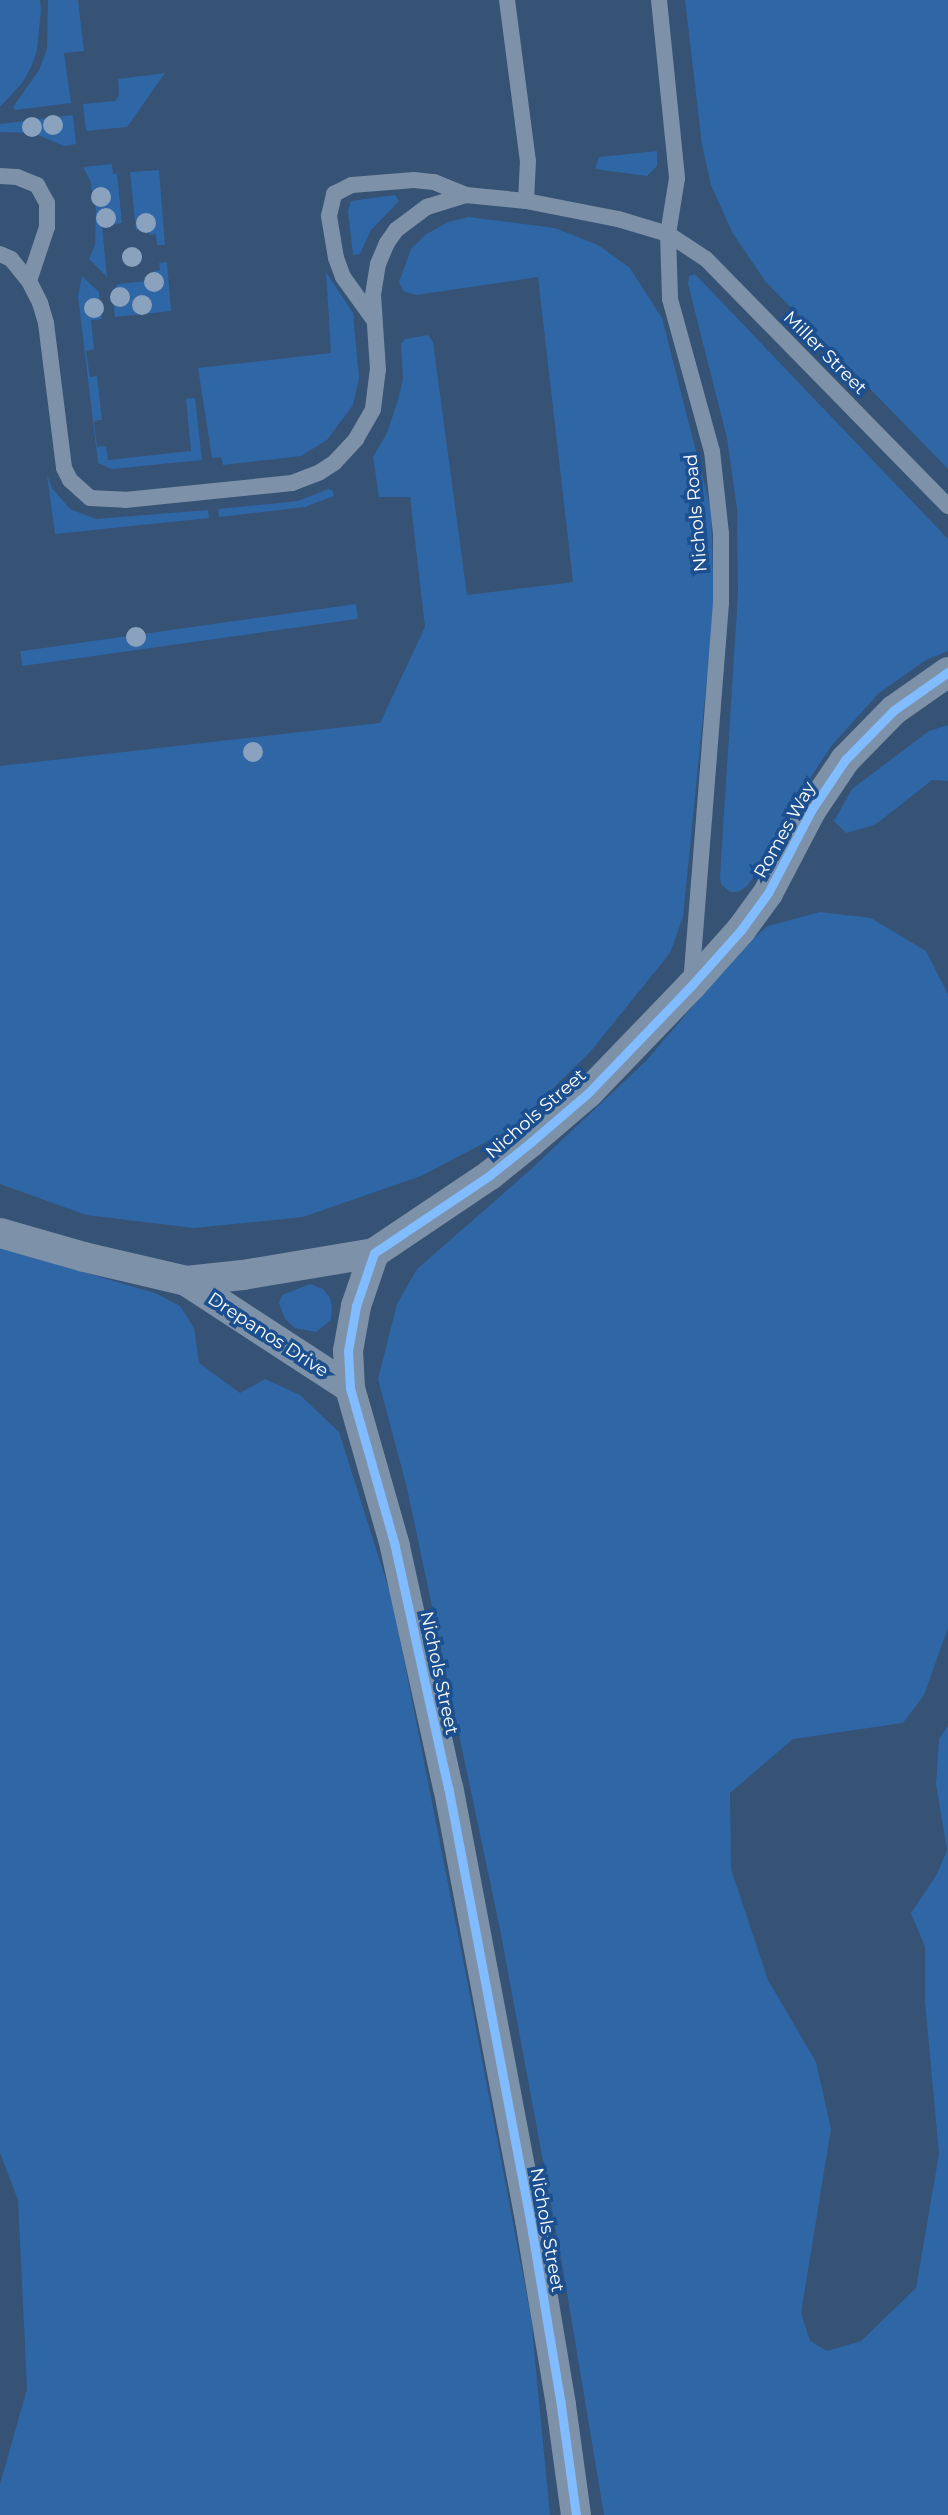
<!DOCTYPE html>
<style>
body{margin:0}
#map{position:relative;width:948px;height:2515px;overflow:hidden;background:#365274;font-family:Montserrat,sans-serif}
div>[style]{position:absolute}
.green>*{inset:0;background:#2f66a5;transform-origin:0 0}
.lane>*{height:16px;margin:-8px;padding:0 8px;transform-origin:8px;border-radius:8px;background:#7d92a8}
.street>*{height:30px;margin:-15px;padding:0 15px;transform-origin:15px;border-radius:15px;background:#7d92a8}
.cycleway>*{height:9px;margin:-4.5px;padding:0 4.5px;transform-origin:4.5px;border-radius:4.5px;background:#80bcff}
.trees>*{width:20px;height:20px;margin:-10px;border-radius:50%;background:#8aa2be}
span{translate:-50% -50%;white-space:nowrap;text-align:center;line-height:1.15;-webkit-text-stroke:7px #1b4f8f;paint-order:stroke}
.street-label{font-size:18px;color:#fff}
</style>
<div id="map">
<div class="green">
<div style="clip-path:polygon(0 0,40px 0,41px 10px,37px 50px,32px 65px,23px 82px,0 107px)"></div>
<div style="clip-path:polygon(48px 0,78px 0,84px 51px,64px 53px,71px 103px,15px 110px,13px 107px,39px 70px,47px 49px)"></div>
<div style="clip-path:polygon(685px 0,948px 0,948px 469px,765px 281px,732px 232px,711px 185px,702px 145px)"></div>
<div style="clip-path:polygon(165px 73px,127px 127px,86px 131px,83px 104px,115px 101px,119px 95px,118px 79px)"></div>
<div style="clip-path:polygon(73px 115px,76px 144px,64px 146px,33px 133px,0 132px,0 124px)"></div>
<div style="clip-path:polygon(657px 151px,657px 166px,647px 176px,595px 169px,599px 157px)"></div>
<div style="clip-path:polygon(112px 164px,113px 174px,117px 174px,122px 223px,102px 226px,107px 277px,89px 259px,95px 245px,96px 209px,90px 180px,83px 167px)"></div>
<div style="clip-path:polygon(159px 170px,165px 245px,157px 245px,156px 234px,149px 235px,148px 229px,136px 230px,130px 172px)"></div>
<div style="clip-path:polygon(395px 195px,399px 201px,371px 230px,360px 254px,353px 255px,348px 211px,351px 201px)"></div>
<div style="clip-path:polygon(469px 217px,555px 228px,598px 245px,630px 268px,662px 318px,711px 510px,714px 606px,683px 917px,670px 953px,591px 1051px,513px 1128px,421px 1176px,303px 1217px,194px 1228px,86px 1215px,0 1184px,0 766px,380px 723px,425px 627px,410px 497px,379px 497px,373px 457px,387px 433px,398px 400px,403px 379px,401px 344px,405px 339px,428px 335px,433px 342px,467px 595px,573px 582px,538px 277px,416px 295px,403px 291px,399px 282px,411px 249px,425px 235px,448px 222px)"></div>
<div style="clip-path:polygon(167px 262px,171px 311px,115px 317px,112px 291px,118px 284px,148px 281px,148px 277px,154px 276px,154px 271px,160px 270px,159px 263px)"></div>
<div style="clip-path:polygon(326px 272px,353px 313px,359px 378px,353px 405px,327px 440px,301px 456px,223px 465px,221px 457px,212px 458px,198px 368px,331px 353px)"></div>
<div style="clip-path:polygon(695px 274px,948px 539px,948px 651px,926px 660px,879px 693px,832px 745px,797px 798px,765px 862px,747px 886px,738px 892px,730px 892px,721px 884px,720px 877px,738px 593px,737px 509px,727px 438px,688px 284px,689px 276px)"></div>
<div style="clip-path:polygon(82px 276px,99px 292px,102px 319px,91px 320px,94px 349px,86px 351px,90px 377px,97px 376px,102px 420px,94px 421px,97px 447px,106px 446px,108px 460px,191px 451px,186px 399px,195px 398px,202px 460px,112px 469px,98px 463px,78px 296px)"></div>
<div style="clip-path:polygon(47px 475px,52px 488px,70px 509px,96px 519px,208px 510px,209px 518px,55px 534px)"></div>
<div style="clip-path:polygon(328px 489px,333px 491px,334px 496px,305px 507px,219px 517px,218px 509px,298px 501px)"></div>
<div style="left:356px;top:604px;width:15px;height:339px;rotate:82deg"></div>
<div style="clip-path:polygon(948px 725px,948px 781px,932px 780px,875px 825px,846px 833px,834px 821px,852px 789px,929px 731px)"></div>
<div style="clip-path:polygon(820px 912px,871px 918px,926px 951px,948px 994px,948px 1628px,924px 1695px,903px 1723px,793px 1739px,730px 1793px,731px 1869px,768px 1980px,816px 2062px,831px 2129px,801px 2313px,810px 2341px,827px 2351px,861px 2341px,916px 2288px,939px 2154px,925px 2002px,925px 1947px,911px 1913px,937px 1874px,947px 1850px,936px 1784px,939px 1739px,948px 1726px,948px 2515px,604px 2515px,563px 2269px,500px 1929px,407px 1488px,378px 1379px,397px 1304px,417px 1269px,529px 1171px,646px 1061px,745px 945px,768px 926px)"></div>
<div style="clip-path:polygon(0 1248px,155px 1293px,180px 1306px,194px 1328px,199px 1363px,240px 1393px,265px 1379px,300px 1395px,339px 1432px,392px 1599px,466px 1975px,531px 2318px,550px 2515px,0 2515px,0 2484px,27px 2389px,18px 2200px,0 2153px)"></div>
<div style="clip-path:polygon(310px 1284px,323px 1289px,330px 1298px,332px 1308px,331px 1320px,316px 1332px,295px 1328px,285px 1319px,279px 1303px,282px 1295px)"></div>
</div>
<div class="lane">
<div style="left:507px;top:0;width:162px;rotate:82.6deg"></div>
<div style="left:528px;top:161px;width:40px;rotate:92.9deg"></div>
<div style="left:659px;top:0;width:179px;rotate:84.2deg"></div>
<div style="left:677px;top:178px;width:57px;rotate:99.1deg"></div>
<div style="left:668px;top:234px;width:65px;rotate:88.2deg"></div>
<div style="left:670px;top:299px;width:158px;rotate:74.6deg"></div>
<div style="left:712px;top:451px;width:83px;rotate:83.8deg"></div>
<div style="left:721px;top:534px;width:69px;rotate:90deg"></div>
<div style="left:721px;top:603px;width:378px;rotate:94.5deg"></div>
<div style="left:0;top:176px;width:17px;rotate:3deg"></div>
<div style="left:17px;top:177px;width:22px;rotate:22deg"></div>
<div style="left:37px;top:185px;width:21px;rotate:61deg"></div>
<div style="left:47px;top:203px;width:24px;rotate:90deg"></div>
<div style="left:47px;top:227px;width:57px;rotate:108.4deg"></div>
<div style="left:0;top:254px;width:12px;rotate:24deg"></div>
<div style="left:11px;top:259px;width:28px;rotate:51deg"></div>
<div style="left:29px;top:281px;width:25px;rotate:63deg"></div>
<div style="left:40px;top:303px;width:21px;rotate:73deg"></div>
<div style="left:46px;top:323px;width:146px;rotate:82.9deg"></div>
<div style="left:64px;top:468px;width:13px;rotate:63deg"></div>
<div style="left:70px;top:480px;width:27px;rotate:42deg"></div>
<div style="left:90px;top:498px;width:35px;rotate:3deg"></div>
<div style="left:125px;top:500px;width:168px;rotate:-5.8deg"></div>
<div style="left:292px;top:483px;width:30px;rotate:-21deg"></div>
<div style="left:320px;top:472px;width:17px;rotate:-33deg"></div>
<div style="left:334px;top:463px;width:33px;rotate:-47deg"></div>
<div style="left:356px;top:439px;width:34px;rotate:-60deg"></div>
<div style="left:373px;top:409px;width:39px;rotate:-83deg"></div>
<div style="left:378px;top:370px;width:75px;rotate:-93.8deg"></div>
<div style="left:373px;top:295px;width:31px;rotate:-81deg"></div>
<div style="left:378px;top:264px;width:23px;rotate:-67deg"></div>
<div style="left:387px;top:243px;width:16px;rotate:-55deg"></div>
<div style="left:396px;top:230px;width:39px;rotate:-37deg"></div>
<div style="left:427px;top:207px;width:41px;rotate:-17.1deg"></div>
<div style="left:466px;top:195px;width:60px;rotate:5.7deg"></div>
<div style="left:526px;top:201px;width:94px;rotate:11.1deg"></div>
<div style="left:618px;top:219px;width:52px;rotate:16.7deg"></div>
<div style="left:668px;top:234px;width:45px;rotate:33.3deg"></div>
<div style="left:706px;top:259px;width:346px;rotate:45.6deg"></div>
<div style="left:374px;top:320px;width:53px;rotate:-125.8deg"></div>
<div style="left:343px;top:277px;width:20px;rotate:-110deg"></div>
<div style="left:336px;top:258px;width:43px;rotate:-99.5deg"></div>
<div style="left:329px;top:216px;width:23px;rotate:-77deg"></div>
<div style="left:334px;top:194px;width:20px;rotate:-27deg"></div>
<div style="left:352px;top:185px;width:62px;rotate:-4.6deg"></div>
<div style="left:414px;top:180px;width:20px;rotate:6deg"></div>
<div style="left:434px;top:182px;width:35px;rotate:22deg"></div>
</div>
<div class="street">
<div style="left:0;top:1233px;width:87px;rotate:15.9deg"></div>
<div style="left:84px;top:1257px;width:105px;rotate:13.2deg"></div>
<div style="left:186px;top:1281px;width:57px;rotate:-6deg"></div>
<div style="left:243px;top:1275px;width:133px;rotate:-9.5deg"></div>
<div style="left:186px;top:1281px;width:196px;rotate:33.1deg"></div>
<div style="left:576px;top:2515px;width:111px;rotate:-97.8deg"></div>
<div style="left:561px;top:2405px;width:188px;rotate:-99.5deg"></div>
<div style="left:530px;top:2220px;width:440px;rotate:-100.7deg"></div>
<div style="left:448px;top:1788px;width:248px;rotate:-102.4deg"></div>
<div style="left:395px;top:1546px;width:164px;rotate:-105.9deg"></div>
<div style="left:350px;top:1388px;width:37px;rotate:-93deg"></div>
<div style="left:348px;top:1351px;width:46px;rotate:-79.9deg"></div>
<div style="left:356px;top:1306px;width:56px;rotate:-71.2deg"></div>
<div style="left:374px;top:1253px;width:140px;rotate:-33.9deg"></div>
<div style="left:490px;top:1175px;width:53px;rotate:-38.8deg"></div>
<div style="left:531px;top:1142px;width:75px;rotate:-40.7deg"></div>
<div style="left:588px;top:1093px;width:149px;rotate:-46.1deg"></div>
<div style="left:691px;top:986px;width:75px;rotate:-48.2deg"></div>
<div style="left:741px;top:930px;width:46px;rotate:-53.9deg"></div>
<div style="left:768px;top:893px;width:95px;rotate:-62.4deg"></div>
<div style="left:812px;top:809px;width:59px;rotate:-56deg"></div>
<div style="left:845px;top:760px;width:70px;rotate:-45.6deg"></div>
<div style="left:894px;top:710px;width:66px;rotate:-35.1deg"></div>
</div>
<div class="cycleway">
<div style="left:576px;top:2515px;width:111px;rotate:-97.8deg"></div>
<div style="left:561px;top:2405px;width:188px;rotate:-99.5deg"></div>
<div style="left:530px;top:2220px;width:440px;rotate:-100.7deg"></div>
<div style="left:448px;top:1788px;width:248px;rotate:-102.4deg"></div>
<div style="left:395px;top:1546px;width:164px;rotate:-105.9deg"></div>
<div style="left:350px;top:1388px;width:37px;rotate:-93deg"></div>
<div style="left:348px;top:1351px;width:46px;rotate:-79.9deg"></div>
<div style="left:356px;top:1306px;width:56px;rotate:-71.2deg"></div>
<div style="left:374px;top:1253px;width:140px;rotate:-33.9deg"></div>
<div style="left:490px;top:1175px;width:53px;rotate:-38.8deg"></div>
<div style="left:531px;top:1142px;width:75px;rotate:-40.7deg"></div>
<div style="left:588px;top:1093px;width:149px;rotate:-46.1deg"></div>
<div style="left:691px;top:986px;width:75px;rotate:-48.2deg"></div>
<div style="left:741px;top:930px;width:46px;rotate:-53.9deg"></div>
<div style="left:768px;top:893px;width:95px;rotate:-62.4deg"></div>
<div style="left:812px;top:809px;width:59px;rotate:-56deg"></div>
<div style="left:845px;top:760px;width:70px;rotate:-45.6deg"></div>
<div style="left:894px;top:710px;width:66px;rotate:-35.1deg"></div>
</div>
<div class="trees">
<div style="left:53px;top:125px"></div>
<div style="left:32px;top:127px"></div>
<div style="left:101px;top:197px"></div>
<div style="left:106px;top:218px"></div>
<div style="left:146px;top:223px"></div>
<div style="left:132px;top:257px"></div>
<div style="left:154px;top:282px"></div>
<div style="left:120px;top:297px"></div>
<div style="left:142px;top:305px"></div>
<div style="left:94px;top:308px"></div>
<div style="left:136px;top:637px"></div>
<div style="left:253px;top:752px"></div>
</div>
<div class="street-label">
<span style="left:825px;top:353px;rotate:45deg">Miller Street</span>
<span style="left:696px;top:513px;rotate:-95deg">Nichols Road</span>
<span style="left:785px;top:830px;rotate:-61deg">Romes Way</span>
<span style="left:536px;top:1114px;rotate:-41deg">Nichols Street</span>
<span style="left:268px;top:1335px;rotate:33deg">Drepanos Drive</span>
<span style="left:439px;top:1673px;rotate:78deg">Nichols Street</span>
<span style="left:547px;top:2230px;rotate:80deg">Nichols Street</span>
</div>
</div>
